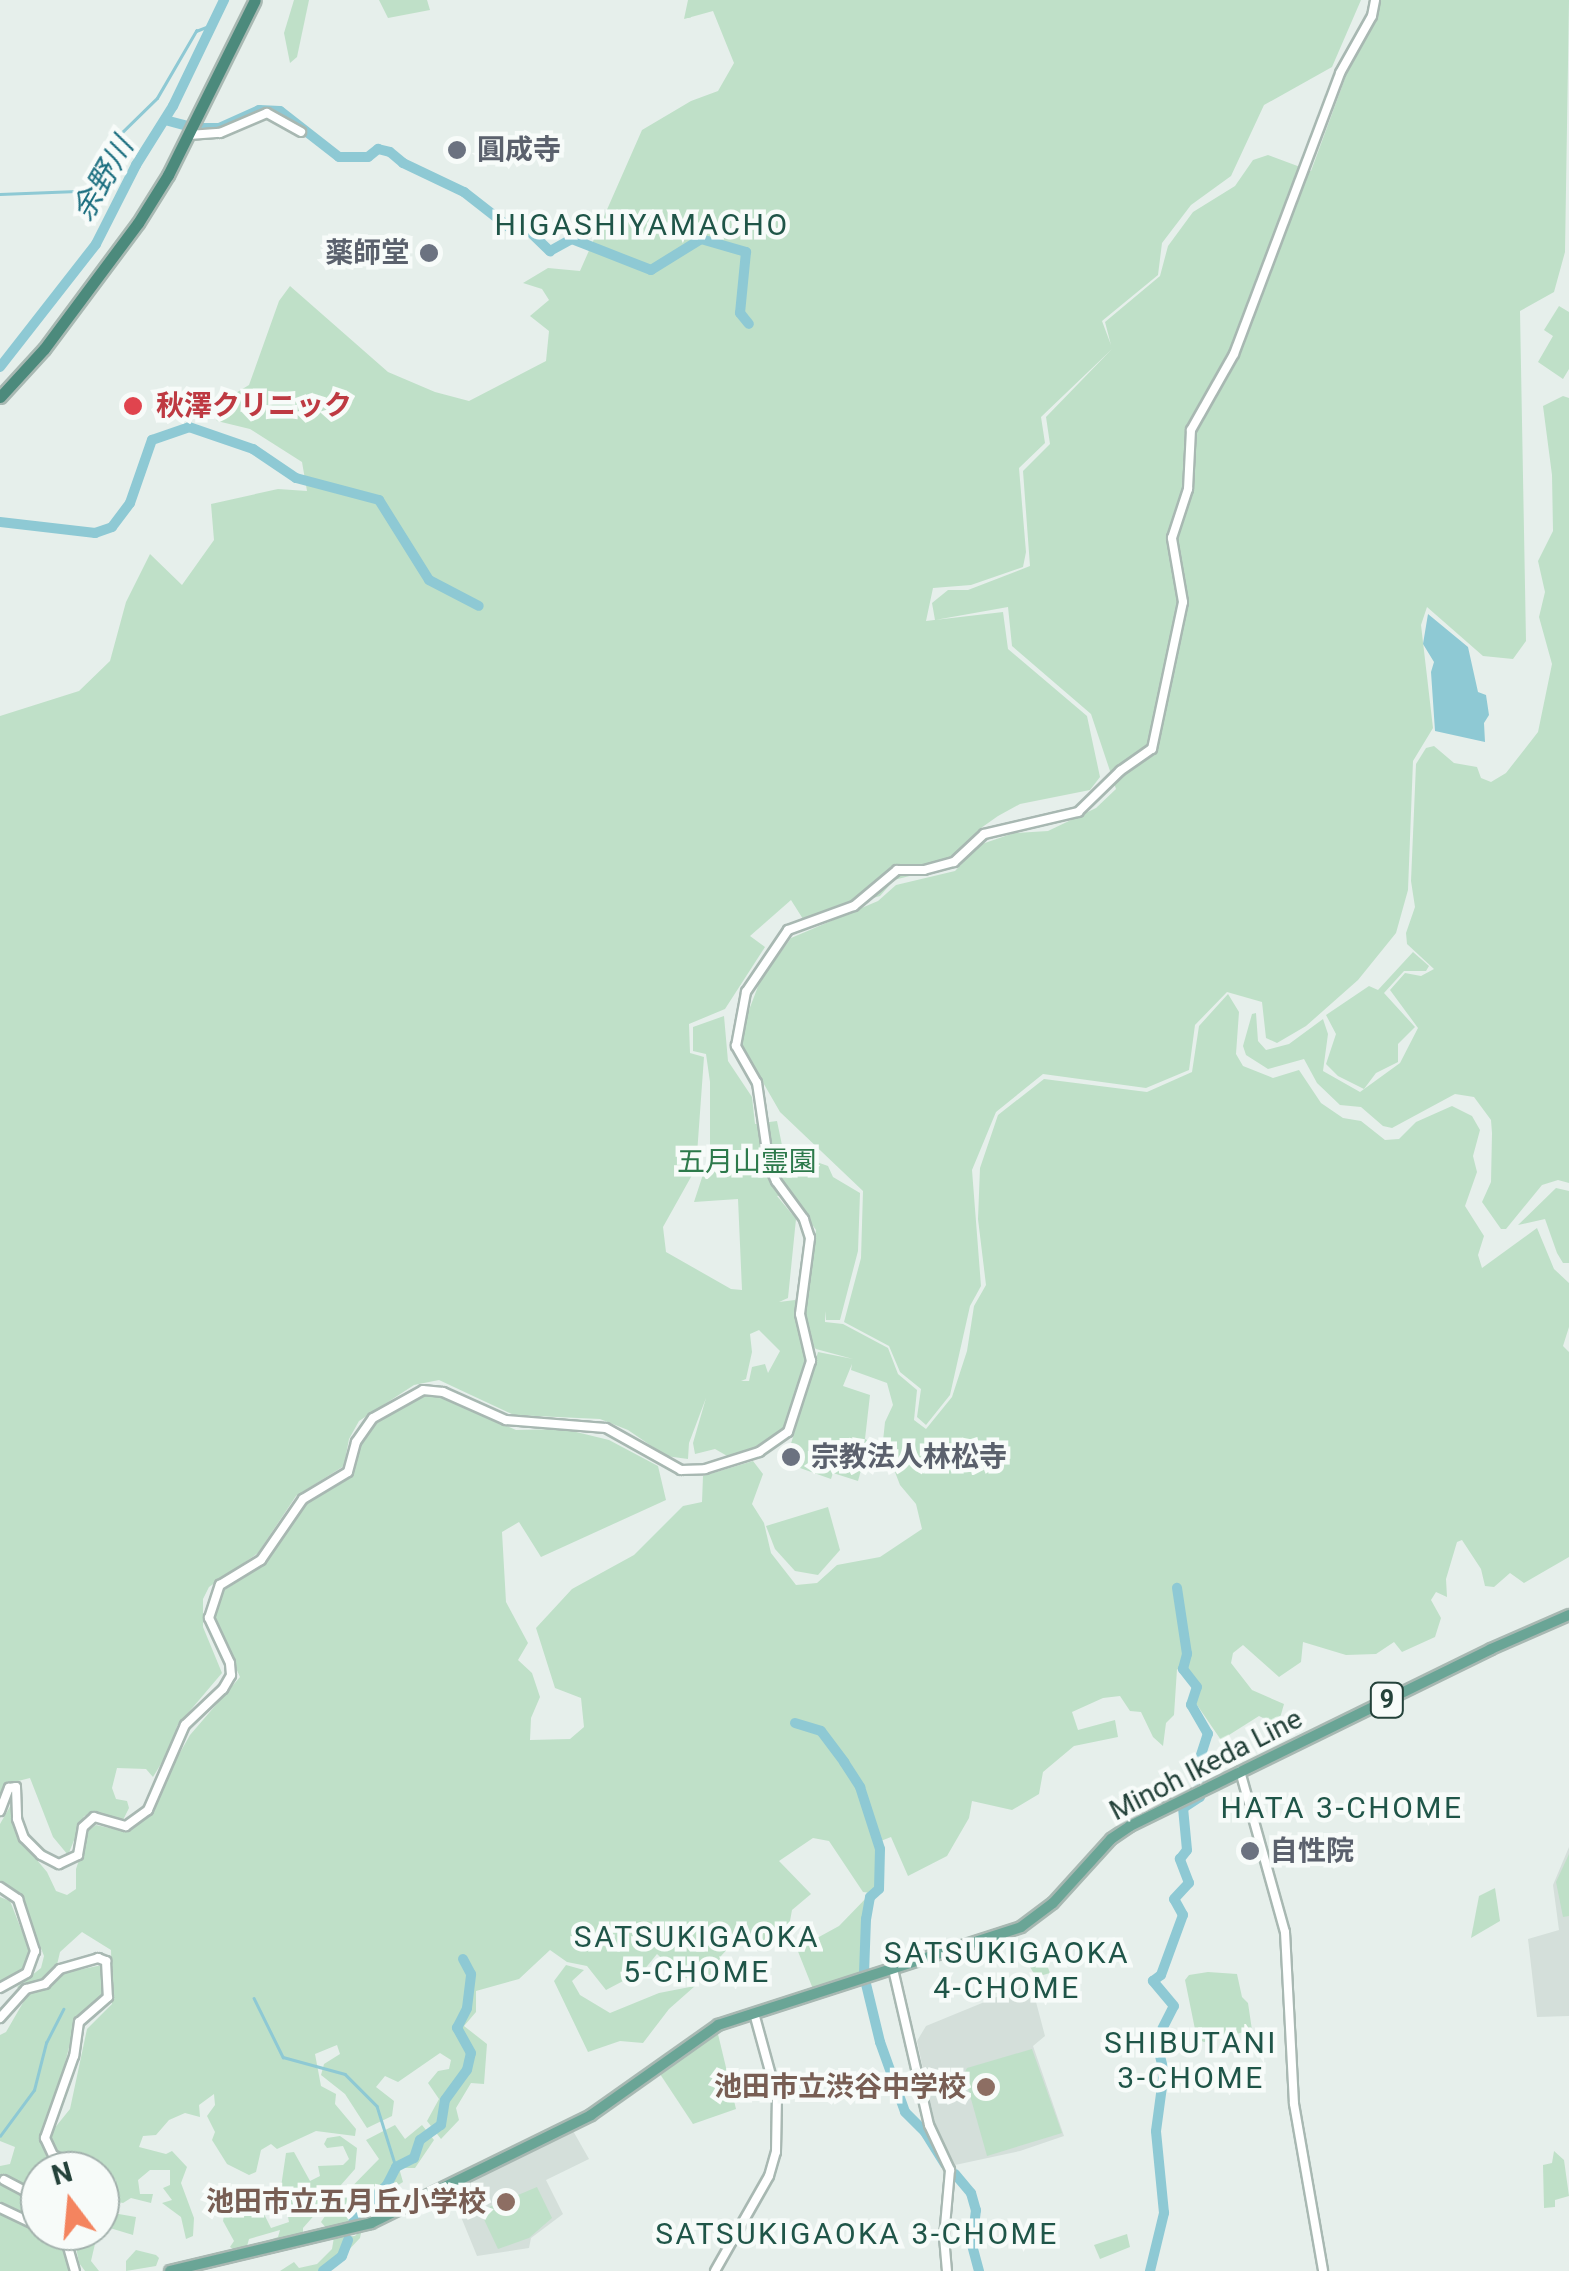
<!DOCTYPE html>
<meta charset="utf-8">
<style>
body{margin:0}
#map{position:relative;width:1569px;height:2271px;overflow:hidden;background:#e6efeb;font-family:Roboto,"Noto Sans JP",sans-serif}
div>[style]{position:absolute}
.built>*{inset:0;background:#d4dfda}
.green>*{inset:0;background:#bfe0c8}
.water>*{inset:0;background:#8ec9d4}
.stream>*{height:2.5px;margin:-1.25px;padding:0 1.25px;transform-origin:1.25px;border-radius:1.25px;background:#8ec9d4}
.river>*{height:10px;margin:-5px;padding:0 5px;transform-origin:5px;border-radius:5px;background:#8ec9d4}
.roads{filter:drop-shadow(2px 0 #a8b8b2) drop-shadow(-2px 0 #a8b8b2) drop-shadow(0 2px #a8b8b2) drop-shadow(0 -2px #a8b8b2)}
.tertiary>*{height:8px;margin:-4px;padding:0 4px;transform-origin:4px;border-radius:4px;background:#fff}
.primary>*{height:10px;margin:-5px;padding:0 5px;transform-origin:5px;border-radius:5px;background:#6aa596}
.trunk>*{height:11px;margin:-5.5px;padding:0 5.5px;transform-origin:5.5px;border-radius:5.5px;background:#4c8a7c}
.dots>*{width:28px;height:28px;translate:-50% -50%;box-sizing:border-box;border:5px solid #f7fbf9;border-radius:50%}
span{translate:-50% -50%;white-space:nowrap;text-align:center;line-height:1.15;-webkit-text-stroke:9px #f7fbf9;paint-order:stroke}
.shield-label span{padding:2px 8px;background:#f7fbf9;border:2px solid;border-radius:8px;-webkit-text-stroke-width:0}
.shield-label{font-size:25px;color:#24423a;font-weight:700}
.worship-label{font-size:28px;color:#5b616d;font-weight:700}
.left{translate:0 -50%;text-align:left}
.right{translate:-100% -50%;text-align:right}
.health-label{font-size:28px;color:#be3a42;font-weight:700}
.park-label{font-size:28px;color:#2d7a4b}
.street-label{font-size:28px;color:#24423a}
.education-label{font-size:28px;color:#785e54;font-weight:700}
.water-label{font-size:30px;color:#1c6f80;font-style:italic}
.neighbourhood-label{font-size:30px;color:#1f5548;letter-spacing:2.5px}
.north{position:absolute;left:20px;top:2151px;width:100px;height:100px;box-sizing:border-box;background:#f7fbf9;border:2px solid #a3b1ad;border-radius:50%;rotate:344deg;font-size:28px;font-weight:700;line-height:40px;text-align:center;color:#24423a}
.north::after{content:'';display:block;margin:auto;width:35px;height:45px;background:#f4845f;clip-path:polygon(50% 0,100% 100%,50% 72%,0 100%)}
</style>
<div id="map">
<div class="built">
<div style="clip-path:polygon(1569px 1847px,1569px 2016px,1537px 2017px,1528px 1939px,1559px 1930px,1553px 1885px)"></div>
<div style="clip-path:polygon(1031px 1983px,1045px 2036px,1033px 2046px,1064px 2136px,1020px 2151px,955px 2165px,938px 2138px,917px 2041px,926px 2026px)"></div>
<div style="clip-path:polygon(572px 2129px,589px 2159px,546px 2180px,563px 2214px,531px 2238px,529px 2248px,477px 2256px,450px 2190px)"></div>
</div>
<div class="green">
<div style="clip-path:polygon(294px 0,309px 0,297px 57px,290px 63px,284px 33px)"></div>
<div style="clip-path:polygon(379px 0,427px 0,430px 10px,388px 18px)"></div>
<div style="clip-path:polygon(evenodd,688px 0,1361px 0,1332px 67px,1264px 105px,1231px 176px,1191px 205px,1162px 243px,1158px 275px,1102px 321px,1111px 345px,1105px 322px,1160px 276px,1168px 246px,1193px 212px,1235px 186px,1253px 160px,1268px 155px,1311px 171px,1358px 43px,1377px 18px,1381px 0,1569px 0,1565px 252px,1554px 292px,1520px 311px,1526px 641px,1513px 659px,1483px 656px,1427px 607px,1421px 625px,1433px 728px,1413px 761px,1408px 890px,1396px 933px,1358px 980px,1306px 1026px,1277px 1043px,1266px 1038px,1262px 1002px,1227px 992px,1195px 1025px,1189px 1070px,1146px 1088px,1043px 1074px,996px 1112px,972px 1170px,981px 1286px,970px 1306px,950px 1395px,926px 1425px,917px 1417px,921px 1389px,900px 1372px,889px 1346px,844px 1322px,861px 1258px,863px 1191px,780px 1112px,742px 1046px,746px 1018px,760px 981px,791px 938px,878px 901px,896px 885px,955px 871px,979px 845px,1014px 833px,1048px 831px,1096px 808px,1116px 789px,1091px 714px,1012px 646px,1008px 607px,935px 620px,932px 603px,948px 590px,968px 590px,1030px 566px,1023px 471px,1050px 444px,1046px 417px,1112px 349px,1041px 417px,1045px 443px,1019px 468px,1026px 552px,1023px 567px,971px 585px,933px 588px,926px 621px,1003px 612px,1008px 649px,1087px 716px,1100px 777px,1090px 790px,1020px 804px,998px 816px,981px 828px,960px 863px,894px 880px,880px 896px,803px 919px,791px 900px,750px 936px,765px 947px,725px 1009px,689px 1024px,690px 1053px,704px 1057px,696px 1168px,663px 1227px,666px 1252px,731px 1289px,742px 1290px,738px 1199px,694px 1202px,710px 1153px,710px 1082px,706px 1054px,693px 1051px,693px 1027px,724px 1016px,728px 1061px,752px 1097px,755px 1124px,777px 1121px,783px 1150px,828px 1166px,833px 1177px,860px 1193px,858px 1251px,840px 1320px,826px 1320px,825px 1311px,825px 1322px,843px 1324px,888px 1348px,898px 1374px,917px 1390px,914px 1420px,926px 1429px,952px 1397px,967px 1351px,974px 1306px,986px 1285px,978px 1219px,980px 1168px,998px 1115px,1044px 1079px,1147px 1092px,1192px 1072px,1199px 1026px,1228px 994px,1239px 1012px,1236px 1054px,1243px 1066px,1273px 1078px,1299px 1070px,1321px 1103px,1343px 1118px,1361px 1121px,1385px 1140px,1399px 1139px,1416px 1122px,1452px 1106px,1472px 1116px,1480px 1130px,1473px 1156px,1477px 1172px,1465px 1206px,1484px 1236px,1478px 1255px,1482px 1268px,1537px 1228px,1554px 1269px,1569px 1283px,1569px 1327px,1563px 1346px,1569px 1352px,1569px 1557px,1524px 1583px,1510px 1573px,1494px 1587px,1485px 1586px,1481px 1569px,1462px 1540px,1457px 1542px,1446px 1579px,1447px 1597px,1436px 1592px,1431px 1600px,1441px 1618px,1435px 1637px,1402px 1652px,1394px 1642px,1376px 1654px,1346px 1655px,1303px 1642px,1301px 1662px,1279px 1677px,1243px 1645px,1233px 1653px,1231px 1663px,1252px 1690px,1284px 1704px,1278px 1725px,1259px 1716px,1221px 1740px,1195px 1702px,1194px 1682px,1177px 1669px,1174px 1715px,1166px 1723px,1163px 1746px,1153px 1737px,1141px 1712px,1130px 1711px,1120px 1696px,1103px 1698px,1072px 1712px,1078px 1730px,1115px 1720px,1118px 1737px,1074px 1746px,1043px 1772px,1039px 1794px,1012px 1810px,972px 1801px,969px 1818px,947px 1856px,908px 1876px,891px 1837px,878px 1842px,878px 1892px,870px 1896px,864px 1919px,863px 1973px,813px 1989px,797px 1949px,839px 1926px,871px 1893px,863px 1892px,829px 1841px,813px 1838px,779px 1861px,811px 1894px,792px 1910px,788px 1932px,752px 1949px,741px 1934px,721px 1956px,711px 1978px,683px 1978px,657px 1954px,644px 1970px,606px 1990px,587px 1966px,567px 1962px,550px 1950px,519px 1979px,476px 1991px,476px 2012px,464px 2026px,487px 2044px,484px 2084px,471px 2083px,456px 2108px,459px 2120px,441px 2139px,427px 2121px,439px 2099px,428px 2083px,438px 2071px,449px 2069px,451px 2060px,440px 2053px,398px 2082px,385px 2076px,376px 2087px,394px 2101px,392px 2116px,367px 2128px,345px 2094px,321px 2075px,324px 2064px,340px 2054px,337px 2045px,315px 2054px,321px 2086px,336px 2094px,335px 2104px,356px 2129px,355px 2136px,316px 2131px,277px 2149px,271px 2144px,261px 2150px,256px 2172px,249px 2175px,227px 2164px,212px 2140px,215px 2132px,207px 2116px,215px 2105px,214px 2094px,199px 2105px,200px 2117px,185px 2113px,169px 2120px,156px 2135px,143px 2136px,139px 2147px,166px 2154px,172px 2151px,187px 2167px,181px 2183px,194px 2218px,193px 2236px,186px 2239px,181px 2217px,162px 2203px,172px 2200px,163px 2188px,170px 2185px,170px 2170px,150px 2170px,138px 2180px,140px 2194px,153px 2194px,151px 2203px,131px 2198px,123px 2203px,108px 2200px,107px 2212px,136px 2217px,133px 2235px,100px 2225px,100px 2198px,113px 2190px,116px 2180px,58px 2154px,49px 2135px,70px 2109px,87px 2029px,112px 2004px,111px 1950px,82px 1932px,60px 1952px,57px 1965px,43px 1980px,21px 1991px,17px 1987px,41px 1968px,44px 1956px,21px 1898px,0 1884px,0 1824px,12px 1803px,21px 1841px,47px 1872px,56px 1891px,67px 1895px,76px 1889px,76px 1869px,89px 1830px,96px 1825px,123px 1831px,153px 1812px,165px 1779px,190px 1735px,240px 1677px,216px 1625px,214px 1605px,220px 1593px,266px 1563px,300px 1507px,352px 1475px,360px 1442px,376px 1421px,423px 1395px,434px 1394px,516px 1430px,564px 1429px,609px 1440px,658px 1466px,666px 1500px,541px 1557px,519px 1522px,502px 1532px,506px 1602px,528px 1643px,518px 1660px,532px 1673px,540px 1697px,531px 1718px,530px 1740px,570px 1739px,584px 1727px,581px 1698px,555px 1688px,536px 1628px,572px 1589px,634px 1555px,683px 1506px,702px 1502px,703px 1476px,753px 1461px,763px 1474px,752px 1504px,764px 1523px,771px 1553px,796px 1585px,817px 1583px,837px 1565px,880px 1557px,922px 1529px,916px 1504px,900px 1485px,883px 1441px,885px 1422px,893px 1405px,887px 1383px,851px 1370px,852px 1364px,843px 1386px,870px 1395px,865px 1439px,869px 1441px,858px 1481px,833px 1473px,831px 1479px,800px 1468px,802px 1460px,790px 1447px,818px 1352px,853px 1359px,816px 1349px,809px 1342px,802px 1313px,816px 1230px,791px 1195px,777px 1196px,796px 1219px,788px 1298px,779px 1302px,795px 1300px,807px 1361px,786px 1428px,776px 1439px,729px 1457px,715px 1449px,695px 1454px,693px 1443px,706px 1398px,689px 1443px,688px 1459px,666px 1456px,628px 1430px,600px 1419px,514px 1415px,439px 1380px,414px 1385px,359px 1421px,349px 1439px,344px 1466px,296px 1496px,258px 1553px,209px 1587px,203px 1599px,203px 1627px,222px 1673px,177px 1726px,173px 1744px,153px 1777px,146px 1769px,117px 1768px,112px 1788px,116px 1799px,127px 1801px,129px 1808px,122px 1822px,98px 1813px,84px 1816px,68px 1855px,53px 1837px,30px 1778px,10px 1783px,0 1803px,0 716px,79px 691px,110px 661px,126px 602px,150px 554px,182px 585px,214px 540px,211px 504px,278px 489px,307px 491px,302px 462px,250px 429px,217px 421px,211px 408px,249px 385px,279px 301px,290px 286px,388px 372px,435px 392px,469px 401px,546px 361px,549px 331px,530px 316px,549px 300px,542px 289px,523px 283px,548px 268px,580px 271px,642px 130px,691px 101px,718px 91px,734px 63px,713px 11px,684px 19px,688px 0,759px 1330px,780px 1351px,768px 1373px,765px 1364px,752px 1367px,749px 1381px,741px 1381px,746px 1379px,752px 1352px,750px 1334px,759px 1330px)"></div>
<div style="clip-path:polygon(1559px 306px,1569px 312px,1569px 369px,1563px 379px,1538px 362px,1553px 336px,1544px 330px)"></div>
<div style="clip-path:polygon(1563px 396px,1569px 398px,1569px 1183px,1558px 1180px,1542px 1185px,1506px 1229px,1501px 1229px,1482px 1202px,1491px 1182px,1492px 1133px,1491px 1120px,1474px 1097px,1455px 1094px,1392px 1128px,1383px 1126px,1361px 1107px,1340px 1105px,1317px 1083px,1304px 1059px,1268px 1069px,1246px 1055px,1243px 1046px,1252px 1014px,1256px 1013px,1258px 1041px,1266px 1050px,1289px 1044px,1323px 1019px,1328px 1034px,1323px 1071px,1360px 1092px,1400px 1063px,1418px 1028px,1390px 990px,1405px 973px,1421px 976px,1434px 969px,1407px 944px,1406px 933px,1415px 907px,1411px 881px,1416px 764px,1426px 748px,1434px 746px,1454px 763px,1477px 767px,1481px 778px,1491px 782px,1506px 773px,1538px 732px,1552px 664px,1539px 617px,1545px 592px,1538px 561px,1553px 531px,1552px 475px,1543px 406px)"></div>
<div style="clip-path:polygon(1413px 952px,1429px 966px,1426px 971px,1404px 971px,1384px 993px,1415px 1027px,1398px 1044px,1398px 1062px,1376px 1073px,1364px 1089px,1338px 1076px,1326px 1064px,1336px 1034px,1326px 1015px,1369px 986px,1378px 990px)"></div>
<div style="clip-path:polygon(1556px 1188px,1569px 1191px,1569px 1263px,1563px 1263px,1557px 1253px,1545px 1219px,1518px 1225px)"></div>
<div style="clip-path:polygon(828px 1507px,840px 1550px,818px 1575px,795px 1571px,775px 1549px,766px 1526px)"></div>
<div style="clip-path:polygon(1569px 1854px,1569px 1916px,1563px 1917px,1556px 1882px)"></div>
<div style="clip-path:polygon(1495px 1888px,1500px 1921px,1471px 1938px,1479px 1896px)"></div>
<div style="clip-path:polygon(0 1897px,10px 1901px,31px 1954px,26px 1970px,0 1984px)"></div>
<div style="clip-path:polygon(1039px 1944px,1050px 1973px,1036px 1977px,1021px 1952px)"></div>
<div style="clip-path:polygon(102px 1965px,104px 1993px,74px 2027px,57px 2096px,43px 2131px,46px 2156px,59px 2171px,40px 2171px,40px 2196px,0 2174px,0 2166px,10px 2164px,15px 2147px,0 2141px,0 2035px,6px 2032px,28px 1994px,50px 1985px,59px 1974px)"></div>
<div style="clip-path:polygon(566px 1965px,584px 1970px,572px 1981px,580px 1995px,610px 2013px,659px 1993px,695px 1986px,669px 2009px,643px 2043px,620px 2041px,588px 2052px,554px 1981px)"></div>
<div style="clip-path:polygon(1208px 1972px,1237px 1974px,1242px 1997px,1248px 2003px,1252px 2030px,1204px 2042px,1197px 2039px,1185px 1980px,1189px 1975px)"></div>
<div style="clip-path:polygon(717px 2030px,736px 2109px,693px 2124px,658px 2071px)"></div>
<div style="clip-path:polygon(1032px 2049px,1062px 2133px,987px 2156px,964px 2074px,967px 2068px)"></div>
<div style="clip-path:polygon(395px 2125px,405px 2139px,422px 2125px,434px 2140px,415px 2168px,399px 2168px,403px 2182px,384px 2194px,381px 2208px,365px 2220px,327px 2229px,321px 2222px,329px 2210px,379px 2159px,366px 2140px)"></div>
<div style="clip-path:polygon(340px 2136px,357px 2148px,355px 2169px,303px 2228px,303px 2237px,255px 2245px,278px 2237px,280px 2230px,249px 2239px,246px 2250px,239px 2253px,230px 2247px,234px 2241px,223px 2221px,225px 2210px,232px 2210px,238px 2217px,253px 2215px,260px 2195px,266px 2199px,264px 2214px,271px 2228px,289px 2222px,285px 2201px,292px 2200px,281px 2187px,286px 2153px,294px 2152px,310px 2181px,320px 2176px,318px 2166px,343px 2165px,349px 2159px,343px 2146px,327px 2148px,324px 2144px,327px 2138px)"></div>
<div style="clip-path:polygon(1554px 2151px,1564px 2160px,1569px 2196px,1555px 2200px,1555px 2207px,1544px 2208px,1543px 2165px,1552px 2163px)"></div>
<div style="clip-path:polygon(0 2185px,40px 2203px,40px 2219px,32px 2222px,0 2204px)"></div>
<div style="clip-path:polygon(537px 2187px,552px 2218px,529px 2238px,498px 2249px,480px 2211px)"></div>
<div style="clip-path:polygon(0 2213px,65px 2246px,69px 2271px,0 2271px)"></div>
<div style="clip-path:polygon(362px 2228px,360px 2238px,329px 2271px,280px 2271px,294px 2262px,299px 2268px,317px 2264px,332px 2249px,334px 2237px,355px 2236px)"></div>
<div style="clip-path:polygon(73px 2231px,98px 2231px,91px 2261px,99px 2271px,85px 2271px,79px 2263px)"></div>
<div style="clip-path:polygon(1127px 2234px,1130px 2247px,1100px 2259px,1094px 2245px)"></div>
<div style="clip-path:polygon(136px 2250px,156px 2255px,159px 2258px,156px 2266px,126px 2271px,126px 2261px)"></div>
</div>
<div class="water">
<div style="clip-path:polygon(1428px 614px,1468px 647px,1478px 692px,1486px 695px,1489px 715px,1484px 723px,1485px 742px,1435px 731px,1431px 672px,1434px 662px,1423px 644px)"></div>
</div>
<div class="stream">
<div style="left:87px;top:189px;width:9px;rotate:-21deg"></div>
<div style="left:95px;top:186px;width:40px;rotate:-74deg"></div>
<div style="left:106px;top:148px;width:71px;rotate:-44.4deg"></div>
<div style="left:157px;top:98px;width:78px;rotate:-59.8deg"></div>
<div style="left:196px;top:31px;width:17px;rotate:-21deg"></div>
<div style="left:0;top:194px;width:77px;rotate:-2.2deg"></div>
<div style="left:254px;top:1998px;width:66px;rotate:63.8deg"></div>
<div style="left:283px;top:2057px;width:64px;rotate:15.3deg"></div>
<div style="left:345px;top:2074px;width:45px;rotate:45deg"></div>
<div style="left:377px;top:2106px;width:64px;rotate:72.7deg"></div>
<div style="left:0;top:2136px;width:57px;rotate:-53.5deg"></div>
<div style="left:34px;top:2090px;width:49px;rotate:-75.7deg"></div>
<div style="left:46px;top:2043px;width:38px;rotate:-63deg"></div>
</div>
<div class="river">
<div style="left:165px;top:120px;width:23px;rotate:15deg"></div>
<div style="left:199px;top:128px;width:20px"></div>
<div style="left:219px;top:128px;width:44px;rotate:-24.2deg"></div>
<div style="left:259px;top:110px;width:21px;rotate:3deg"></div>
<div style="left:280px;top:111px;width:75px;rotate:37.9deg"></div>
<div style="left:339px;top:157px;width:29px"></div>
<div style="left:368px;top:157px;width:13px;rotate:-39deg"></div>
<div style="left:378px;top:149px;width:12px;rotate:14deg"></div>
<div style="left:390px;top:152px;width:17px;rotate:40deg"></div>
<div style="left:403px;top:163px;width:68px;rotate:25.4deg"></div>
<div style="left:464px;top:192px;width:58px;rotate:38deg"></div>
<div style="left:510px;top:228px;width:20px;rotate:11deg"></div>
<div style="left:530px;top:232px;width:28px;rotate:44deg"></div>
<div style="left:550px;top:251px;width:25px;rotate:-29deg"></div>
<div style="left:572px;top:239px;width:85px;rotate:21.4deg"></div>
<div style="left:651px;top:270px;width:59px;rotate:-31.8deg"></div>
<div style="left:701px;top:239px;width:47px;rotate:16.1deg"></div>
<div style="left:746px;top:252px;width:61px;rotate:95.6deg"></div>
<div style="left:740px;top:313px;width:14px;rotate:51deg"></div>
<div style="left:0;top:367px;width:156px;rotate:-52deg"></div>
<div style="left:96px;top:244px;width:89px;rotate:-63.1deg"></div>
<div style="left:136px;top:165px;width:70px;rotate:-57.9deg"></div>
<div style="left:173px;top:106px;width:118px;rotate:-64.3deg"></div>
<div style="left:0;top:522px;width:96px;rotate:6.6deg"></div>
<div style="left:95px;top:533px;width:18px;rotate:-19deg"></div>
<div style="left:112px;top:527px;width:30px;rotate:-53deg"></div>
<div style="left:130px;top:503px;width:67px;rotate:-70.8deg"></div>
<div style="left:152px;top:440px;width:39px;rotate:-19deg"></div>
<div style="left:189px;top:427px;width:68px;rotate:19deg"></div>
<div style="left:253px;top:449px;width:52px;rotate:34deg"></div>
<div style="left:296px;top:478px;width:86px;rotate:14.8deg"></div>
<div style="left:379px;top:500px;width:94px;rotate:58deg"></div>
<div style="left:429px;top:580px;width:56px;rotate:27.5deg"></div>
<div style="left:795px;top:1723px;width:27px;rotate:17deg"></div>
<div style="left:821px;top:1731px;width:39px;rotate:53deg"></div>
<div style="left:844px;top:1762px;width:30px;rotate:57deg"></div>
<div style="left:860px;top:1787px;width:65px;rotate:72.1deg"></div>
<div style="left:880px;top:1849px;width:40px;rotate:91.4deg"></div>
<div style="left:879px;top:1889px;width:12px;rotate:138deg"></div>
<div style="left:870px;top:1897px;width:22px;rotate:100deg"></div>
<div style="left:866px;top:1919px;width:55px;rotate:92.1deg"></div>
<div style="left:866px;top:1984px;width:60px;rotate:76.4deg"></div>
<div style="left:880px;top:2042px;width:74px;rotate:70.3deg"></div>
<div style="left:905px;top:2112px;width:28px;rotate:45deg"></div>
<div style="left:925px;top:2132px;width:38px;rotate:58deg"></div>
<div style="left:955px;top:2174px;width:25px;rotate:50deg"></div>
<div style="left:971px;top:2193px;width:18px;rotate:74deg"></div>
<div style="left:976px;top:2210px;width:35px;rotate:97deg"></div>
<div style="left:972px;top:2245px;width:27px;rotate:75deg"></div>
<div style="left:353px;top:2218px;width:47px;rotate:-44.1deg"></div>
<div style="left:387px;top:2185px;width:20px;rotate:-63deg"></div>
<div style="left:396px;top:2167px;width:20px;rotate:-27deg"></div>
<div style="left:414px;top:2158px;width:19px;rotate:-72deg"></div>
<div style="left:420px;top:2140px;width:26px;rotate:-36deg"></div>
<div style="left:441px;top:2125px;width:25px;rotate:-81deg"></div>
<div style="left:445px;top:2100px;width:37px;rotate:-54deg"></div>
<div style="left:467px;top:2070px;width:17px;rotate:-77deg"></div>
<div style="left:471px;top:2053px;width:29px;rotate:-119deg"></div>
<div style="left:457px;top:2028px;width:22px;rotate:-63deg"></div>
<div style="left:467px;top:2008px;width:34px;rotate:-83deg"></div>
<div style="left:471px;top:1974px;width:17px;rotate:-118deg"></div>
<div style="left:323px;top:2271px;width:24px;rotate:-38deg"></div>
<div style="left:342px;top:2256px;width:17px;rotate:-69deg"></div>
<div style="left:1150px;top:2271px;width:60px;rotate:-76.4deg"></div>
<div style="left:1164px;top:2213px;width:82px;rotate:-95.6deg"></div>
<div style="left:1156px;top:2131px;width:60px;rotate:-82.3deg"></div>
<div style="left:1164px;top:2072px;width:32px;rotate:-104deg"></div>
<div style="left:1156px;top:2041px;width:39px;rotate:-63deg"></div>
<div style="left:1174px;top:2006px;width:33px;rotate:-130deg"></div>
<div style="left:1153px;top:1981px;width:10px;rotate:-37deg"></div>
<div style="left:1161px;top:1975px;width:64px;rotate:-69.9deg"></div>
<div style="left:1183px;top:1915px;width:18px;rotate:-119deg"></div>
<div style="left:1174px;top:1899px;width:22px;rotate:-47deg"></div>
<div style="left:1189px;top:1883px;width:26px;rotate:-111deg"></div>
<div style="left:1180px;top:1859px;width:11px;rotate:-52deg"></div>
<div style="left:1187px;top:1850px;width:42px;rotate:-95.4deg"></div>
<div style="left:1183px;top:1808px;width:20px;rotate:-33deg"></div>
<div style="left:1200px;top:1797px;width:33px;rotate:-93deg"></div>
<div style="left:1198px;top:1764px;width:32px;rotate:-72deg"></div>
<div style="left:1208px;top:1734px;width:34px;rotate:-120deg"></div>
<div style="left:1191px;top:1705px;width:19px;rotate:-72deg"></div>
<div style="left:1197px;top:1687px;width:23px;rotate:-128deg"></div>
<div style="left:1183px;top:1669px;width:16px;rotate:-75deg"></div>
<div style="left:1187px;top:1654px;width:67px;rotate:-98.6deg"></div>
</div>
<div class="roads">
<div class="tertiary">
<div style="left:189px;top:135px;width:31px;rotate:-4deg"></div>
<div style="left:220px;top:133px;width:51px;rotate:-23.1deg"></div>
<div style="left:267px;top:113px;width:39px;rotate:29deg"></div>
<div style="left:1240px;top:1771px;width:167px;rotate:74.4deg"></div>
<div style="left:1285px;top:1932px;width:172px;rotate:87deg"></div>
<div style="left:1294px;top:2104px;width:169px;rotate:80.1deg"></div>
<div style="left:0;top:1811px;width:25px;rotate:-69deg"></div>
<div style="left:9px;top:1788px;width:7px;rotate:-8deg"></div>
<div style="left:16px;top:1787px;width:32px;rotate:88deg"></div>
<div style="left:17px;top:1819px;width:20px;rotate:70deg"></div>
<div style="left:24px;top:1838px;width:24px;rotate:45deg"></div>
<div style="left:41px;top:1855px;width:20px;rotate:27deg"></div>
<div style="left:59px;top:1864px;width:21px;rotate:-25deg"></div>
<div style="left:78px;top:1855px;width:28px;rotate:-80deg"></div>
<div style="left:83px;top:1827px;width:15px;rotate:-42deg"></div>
<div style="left:94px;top:1817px;width:33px;rotate:16deg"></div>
<div style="left:126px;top:1826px;width:27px;rotate:-36deg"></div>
<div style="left:148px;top:1810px;width:93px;rotate:-66.5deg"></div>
<div style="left:185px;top:1725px;width:52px;rotate:-43.5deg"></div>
<div style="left:223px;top:1689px;width:16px;rotate:-60deg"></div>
<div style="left:231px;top:1675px;width:12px;rotate:-95deg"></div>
<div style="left:230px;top:1663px;width:50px;rotate:-115deg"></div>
<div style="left:209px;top:1618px;width:35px;rotate:-72deg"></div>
<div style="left:220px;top:1585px;width:48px;rotate:-31.4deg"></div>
<div style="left:261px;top:1560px;width:74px;rotate:-55.5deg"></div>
<div style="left:303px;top:1499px;width:52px;rotate:-31deg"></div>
<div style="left:348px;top:1472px;width:31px;rotate:-75deg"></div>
<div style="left:356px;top:1442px;width:29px;rotate:-55deg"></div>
<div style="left:373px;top:1418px;width:57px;rotate:-29.2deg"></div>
<div style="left:423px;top:1390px;width:20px;rotate:6deg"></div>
<div style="left:443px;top:1392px;width:69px;rotate:24deg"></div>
<div style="left:506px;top:1420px;width:100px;rotate:4.6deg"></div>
<div style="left:606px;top:1428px;width:86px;rotate:29.2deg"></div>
<div style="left:681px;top:1470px;width:24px;rotate:-2deg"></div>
<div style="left:705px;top:1469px;width:57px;rotate:-17.5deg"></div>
<div style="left:759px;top:1452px;width:35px;rotate:-35deg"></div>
<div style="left:788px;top:1432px;width:75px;rotate:-72.1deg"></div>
<div style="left:811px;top:1361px;width:48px;rotate:-103.2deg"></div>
<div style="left:800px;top:1314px;width:77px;rotate:-82.5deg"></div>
<div style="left:810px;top:1238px;width:20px;rotate:-108deg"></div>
<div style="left:804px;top:1219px;width:47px;rotate:-126.4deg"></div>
<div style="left:776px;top:1181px;width:17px;rotate:-114deg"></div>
<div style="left:769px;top:1165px;width:83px;rotate:-98.3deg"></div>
<div style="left:757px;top:1083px;width:43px;rotate:-119.6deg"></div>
<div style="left:736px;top:1046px;width:55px;rotate:-79.5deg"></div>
<div style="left:746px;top:992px;width:75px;rotate:-55.9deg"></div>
<div style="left:788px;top:930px;width:70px;rotate:-20deg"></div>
<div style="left:854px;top:906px;width:56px;rotate:-39.9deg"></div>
<div style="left:897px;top:870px;width:27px"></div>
<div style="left:924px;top:870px;width:31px;rotate:-15deg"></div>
<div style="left:954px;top:862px;width:41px;rotate:-43deg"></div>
<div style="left:984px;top:834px;width:97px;rotate:-13.2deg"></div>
<div style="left:1078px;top:812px;width:59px;rotate:-44.3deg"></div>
<div style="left:1120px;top:771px;width:39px;rotate:-35deg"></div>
<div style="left:1152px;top:749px;width:150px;rotate:-78.1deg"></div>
<div style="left:1183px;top:602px;width:65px;rotate:-99.8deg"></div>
<div style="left:1172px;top:538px;width:52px;rotate:-71.9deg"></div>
<div style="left:1188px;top:489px;width:59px;rotate:-87.1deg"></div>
<div style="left:1191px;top:430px;width:87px;rotate:-60.5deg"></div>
<div style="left:1234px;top:354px;width:300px;rotate:-69.3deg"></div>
<div style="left:1340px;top:73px;width:65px;rotate:-60.7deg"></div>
<div style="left:1372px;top:16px;width:16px;rotate:-79deg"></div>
<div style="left:0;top:1887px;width:22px;rotate:34deg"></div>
<div style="left:18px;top:1899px;width:55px;rotate:71.9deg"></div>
<div style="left:35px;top:1951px;width:23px;rotate:110deg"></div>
<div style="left:27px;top:1973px;width:31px;rotate:151deg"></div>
<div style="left:893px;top:1969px;width:160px;rotate:77deg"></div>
<div style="left:929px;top:2125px;width:50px;rotate:65deg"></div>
<div style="left:950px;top:2170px;width:67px;rotate:95.1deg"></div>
<div style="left:944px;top:2237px;width:34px;rotate:85deg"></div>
<div style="left:0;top:2018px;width:39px;rotate:-48deg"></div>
<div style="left:26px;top:1989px;width:20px;rotate:-15deg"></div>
<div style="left:45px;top:1984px;width:21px;rotate:-45deg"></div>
<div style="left:60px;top:1969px;width:40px;rotate:-16deg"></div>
<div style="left:98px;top:1958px;width:9px;rotate:21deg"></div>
<div style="left:106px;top:1961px;width:36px;rotate:87deg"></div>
<div style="left:108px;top:1997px;width:38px;rotate:139deg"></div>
<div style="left:79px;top:2022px;width:34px;rotate:98deg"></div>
<div style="left:74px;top:2056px;width:87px;rotate:109.5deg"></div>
<div style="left:45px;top:2138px;width:19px;rotate:65deg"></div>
<div style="left:53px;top:2155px;width:35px;rotate:27deg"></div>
<div style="left:100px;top:2179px;width:8px;rotate:60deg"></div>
<div style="left:104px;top:2186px;width:9px;rotate:117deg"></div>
<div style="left:4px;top:2180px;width:41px;rotate:27.8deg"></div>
<div style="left:0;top:2208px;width:44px;rotate:25.4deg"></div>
<div style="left:47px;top:2231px;width:21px;rotate:25deg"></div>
<div style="left:66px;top:2240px;width:32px;rotate:74deg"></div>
<div style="left:715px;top:2271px;width:109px;rotate:-60.4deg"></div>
<div style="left:769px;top:2176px;width:25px;rotate:-74deg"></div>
<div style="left:776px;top:2152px;width:55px;rotate:-89deg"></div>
<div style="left:777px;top:2097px;width:87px;rotate:-105.3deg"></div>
</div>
<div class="primary">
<div style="left:170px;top:2271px;width:207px;rotate:-13.4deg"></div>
<div style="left:371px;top:2223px;width:245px;rotate:-26.1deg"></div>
<div style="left:591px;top:2115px;width:156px;rotate:-35.3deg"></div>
<div style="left:718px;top:2025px;width:318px;rotate:-17.9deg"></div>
<div style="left:1021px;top:1927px;width:40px;rotate:-37deg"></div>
<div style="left:1053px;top:1903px;width:86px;rotate:-47.8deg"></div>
<div style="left:1111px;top:1839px;width:23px;rotate:-34deg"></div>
<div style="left:1130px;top:1826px;width:402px;rotate:-26.1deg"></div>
<div style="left:1491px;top:1649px;width:85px;rotate:-23.6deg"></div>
</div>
<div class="trunk">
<div style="left:0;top:397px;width:65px;rotate:-47.5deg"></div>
<div style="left:44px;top:349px;width:157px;rotate:-53.3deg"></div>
<div style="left:138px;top:223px;width:57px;rotate:-58deg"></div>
<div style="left:168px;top:175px;width:195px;rotate:-63.6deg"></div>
</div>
</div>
<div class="dots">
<div style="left:457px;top:150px;background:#6b7280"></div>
<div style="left:429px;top:253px;background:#6b7280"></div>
<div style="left:133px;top:406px;background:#e0444e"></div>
<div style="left:791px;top:1457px;background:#6b7280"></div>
<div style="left:1250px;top:1851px;background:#6b7280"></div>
<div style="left:986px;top:2087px;background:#8d6e63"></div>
<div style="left:506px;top:2202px;background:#8d6e63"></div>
</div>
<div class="shield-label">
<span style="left:1387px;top:1700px">9</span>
</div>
<div class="worship-label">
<span class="left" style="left:477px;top:150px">圓成寺</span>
<span class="right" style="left:409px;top:253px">薬師堂</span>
<span class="left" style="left:811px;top:1457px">宗教法人林松寺</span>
<span class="left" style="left:1270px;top:1851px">自性院</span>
</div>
<div class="health-label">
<span class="left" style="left:156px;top:406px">秋澤クリニック</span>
</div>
<div class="park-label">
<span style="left:747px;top:1162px">五月山霊園</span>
</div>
<div class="street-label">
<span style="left:1206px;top:1765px;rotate:-27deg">Minoh Ikeda Line</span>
</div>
<div class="education-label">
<span class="right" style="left:966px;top:2087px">池田市立渋谷中学校</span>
<span class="right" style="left:486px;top:2202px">池田市立五月丘小学校</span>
</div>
<div class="water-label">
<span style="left:103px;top:179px;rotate:-60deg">余野川</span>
</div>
<div class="neighbourhood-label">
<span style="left:642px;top:225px">HIGASHIYAMACHO</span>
<span style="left:1342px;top:1808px">HATA 3-CHOME</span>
<span style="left:697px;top:1954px">SATSUKIGAOKA<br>5-CHOME</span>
<span style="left:1007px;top:1970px">SATSUKIGAOKA<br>4-CHOME</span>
<span style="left:1191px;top:2060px">SHIBUTANI<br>3-CHOME</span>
<span style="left:857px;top:2234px">SATSUKIGAOKA 3-CHOME</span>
</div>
<div class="north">N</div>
</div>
